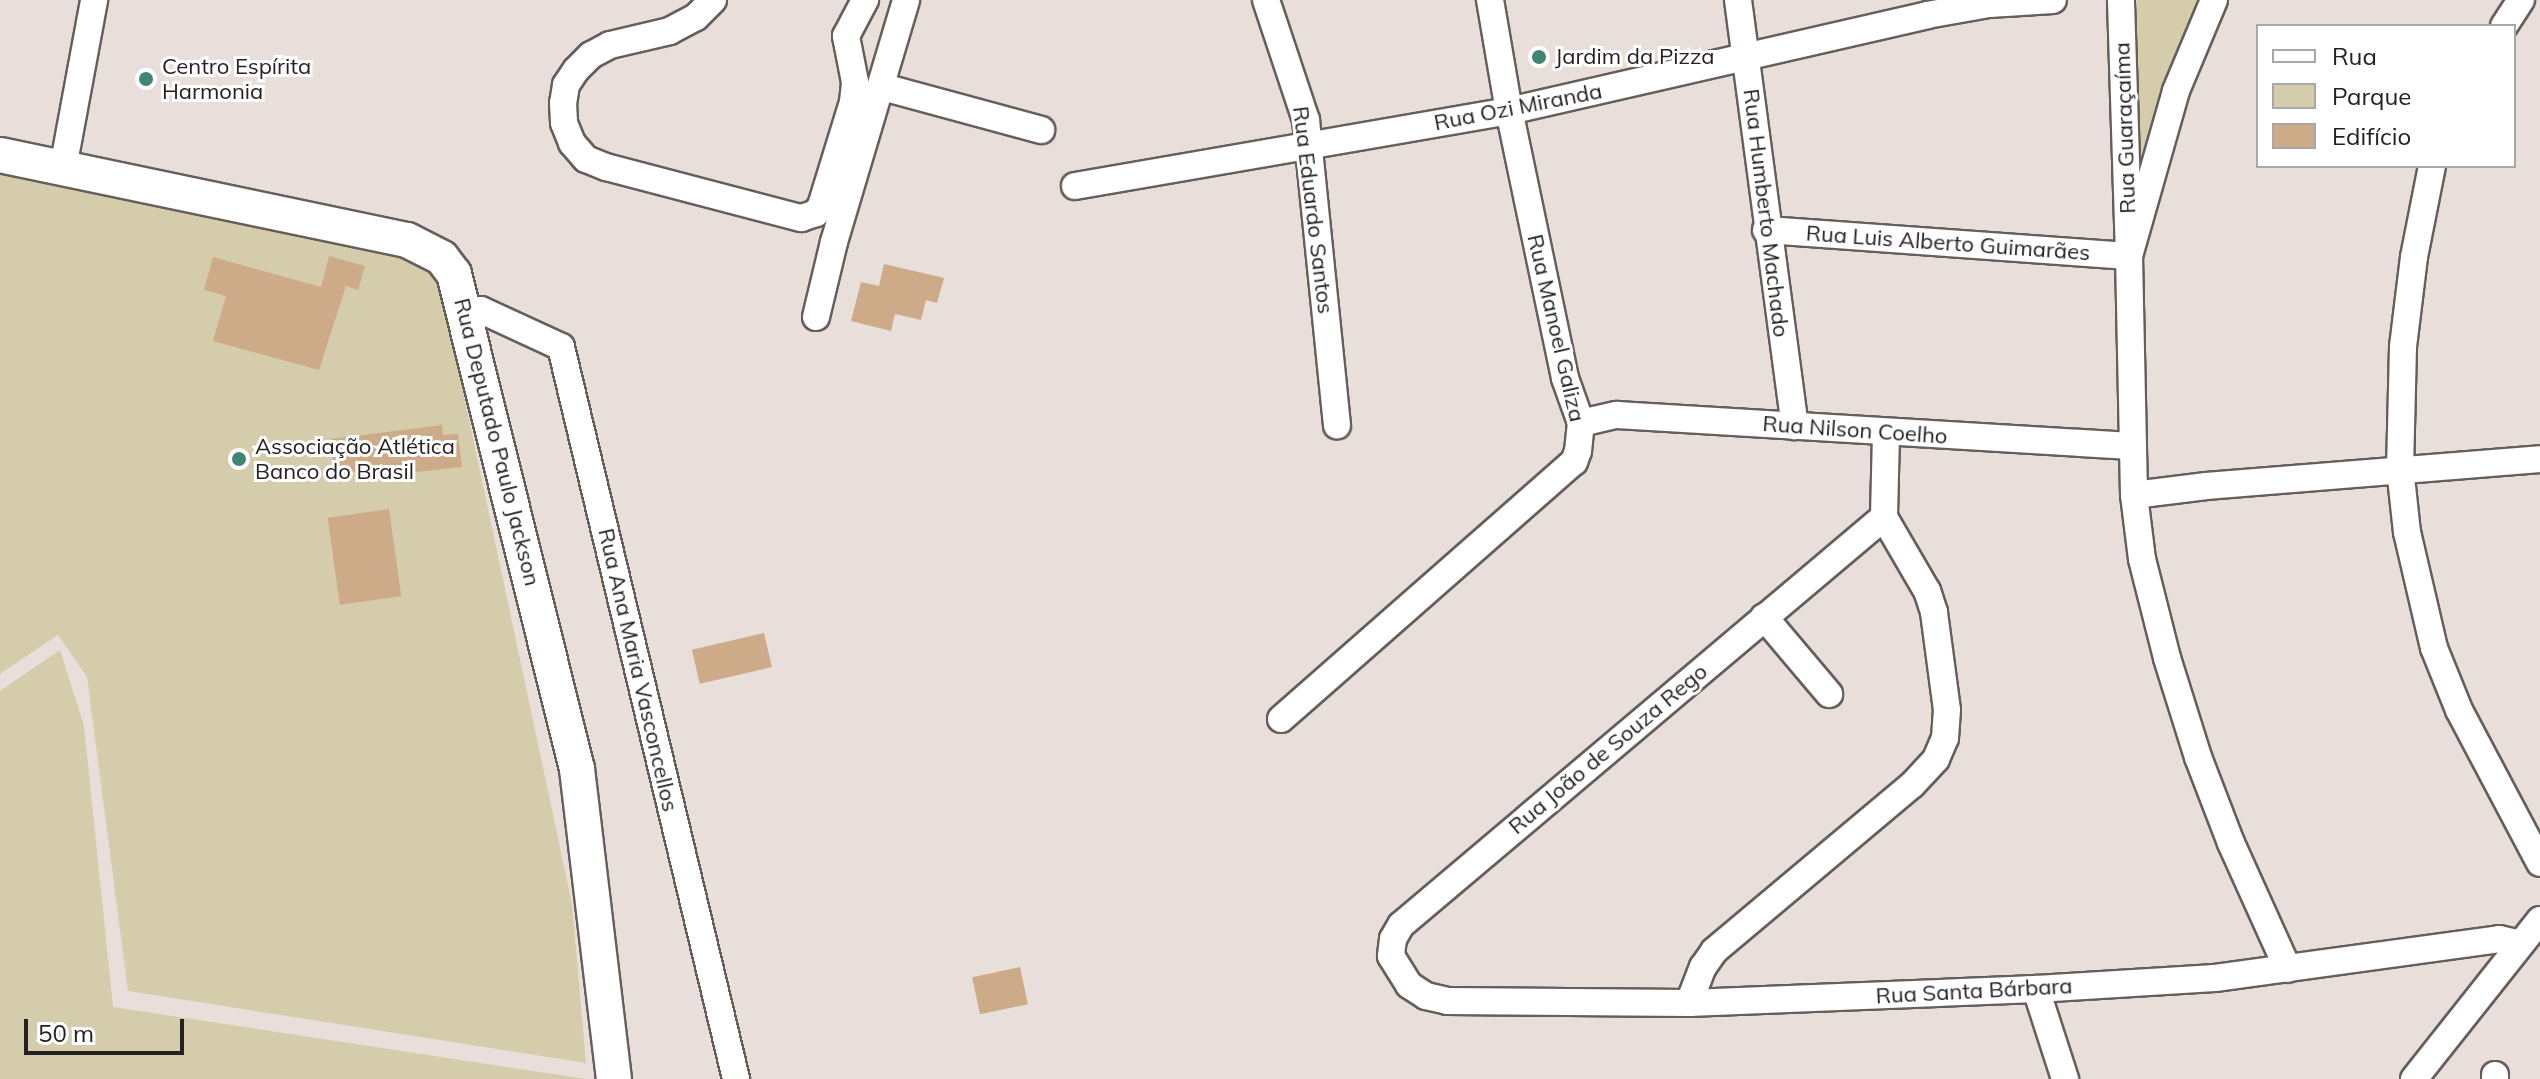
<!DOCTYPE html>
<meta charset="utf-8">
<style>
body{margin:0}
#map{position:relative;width:2540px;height:1079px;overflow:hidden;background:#e8deda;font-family:Mulish,sans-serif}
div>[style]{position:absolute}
.green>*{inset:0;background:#d5ccab}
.building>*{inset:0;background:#cdab88;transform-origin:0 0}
.roads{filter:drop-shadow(2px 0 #665e5b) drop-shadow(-2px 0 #665e5b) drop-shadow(0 2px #665e5b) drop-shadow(0 -2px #665e5b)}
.minor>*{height:26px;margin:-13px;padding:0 13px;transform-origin:13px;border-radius:13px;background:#fff}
.major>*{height:34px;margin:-17px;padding:0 17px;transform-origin:17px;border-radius:17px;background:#fff}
.dots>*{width:22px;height:22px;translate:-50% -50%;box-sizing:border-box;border:4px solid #fff;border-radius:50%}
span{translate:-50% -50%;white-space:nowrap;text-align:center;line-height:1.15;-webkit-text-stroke:6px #fff;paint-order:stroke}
.poi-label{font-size:22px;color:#252120}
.left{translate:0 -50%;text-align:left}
.street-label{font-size:22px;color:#252120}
.legend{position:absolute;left:2256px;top:24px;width:260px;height:144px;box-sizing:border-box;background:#fff;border:2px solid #a8a6a6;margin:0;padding:10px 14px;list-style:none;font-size:24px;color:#252120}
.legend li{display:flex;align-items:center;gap:16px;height:40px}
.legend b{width:40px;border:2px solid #a8a6a6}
.scale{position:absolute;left:24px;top:1019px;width:160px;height:36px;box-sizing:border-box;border:4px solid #252120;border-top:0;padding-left:10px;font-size:24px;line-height:28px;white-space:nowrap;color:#252120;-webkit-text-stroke:6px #fff;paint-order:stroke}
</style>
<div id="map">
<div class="green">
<div style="clip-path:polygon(2137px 0,2199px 0,2173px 63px,2139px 176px)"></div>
<div style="clip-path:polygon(0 171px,418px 256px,440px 283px,572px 904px,586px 1063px,128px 991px,87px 677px,58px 635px,0 674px)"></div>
<div style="clip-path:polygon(60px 650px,84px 726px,113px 1007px,586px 1079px,0 1079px,0 691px)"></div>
</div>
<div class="building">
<div style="clip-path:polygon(329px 256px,365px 266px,358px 290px,346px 286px,319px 370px,213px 341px,226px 296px,204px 290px,213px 257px,321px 287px)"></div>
<div style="clip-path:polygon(884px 264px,944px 278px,937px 303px,926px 300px,921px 320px,895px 314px,891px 331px,851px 321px,861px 282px,879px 286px)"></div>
<div style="clip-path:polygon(442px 425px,443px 435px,458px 434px,462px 467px,397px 474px,396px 468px,334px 474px,331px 439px)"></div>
<div style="left:389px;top:509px;width:88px;height:62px;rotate:82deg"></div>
<div style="left:764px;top:633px;width:35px;height:74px;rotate:77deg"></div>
<div style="left:1020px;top:967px;width:38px;height:49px;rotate:78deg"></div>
</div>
<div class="roads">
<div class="minor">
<div style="left:713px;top:0;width:24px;rotate:135deg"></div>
<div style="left:696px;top:17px;width:30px;rotate:152deg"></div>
<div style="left:670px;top:31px;width:62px;rotate:166.9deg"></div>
<div style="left:610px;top:45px;width:21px;rotate:152deg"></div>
<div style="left:591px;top:55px;width:21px;rotate:135deg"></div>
<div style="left:576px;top:70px;width:18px;rotate:124deg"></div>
<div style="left:566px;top:85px;width:18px;rotate:99deg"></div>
<div style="left:563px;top:103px;width:20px;rotate:87deg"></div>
<div style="left:564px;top:123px;width:22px;rotate:68deg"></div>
<div style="left:572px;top:143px;width:21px;rotate:49deg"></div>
<div style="left:586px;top:159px;width:22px;rotate:22deg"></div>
<div style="left:606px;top:167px;width:202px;rotate:14.7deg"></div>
<div style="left:801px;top:218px;width:16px;rotate:-18deg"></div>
<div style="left:816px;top:213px;width:9px;rotate:-54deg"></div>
<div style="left:821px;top:206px;width:109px;rotate:-72.9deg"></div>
<div style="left:853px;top:102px;width:20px;rotate:-84deg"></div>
<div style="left:855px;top:82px;width:47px;rotate:-101.1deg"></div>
<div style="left:846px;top:36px;width:41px;rotate:-62.2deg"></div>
<div style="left:1266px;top:0;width:126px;rotate:71.6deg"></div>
<div style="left:1306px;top:120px;width:307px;rotate:84.2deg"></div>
<div style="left:1738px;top:0;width:430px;rotate:82.4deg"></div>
<div style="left:2214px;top:0;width:99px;rotate:112.7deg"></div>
<div style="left:2176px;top:91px;width:172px;rotate:105.9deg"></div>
<div style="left:2129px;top:256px;width:239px;rotate:88.8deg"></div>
<div style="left:2134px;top:495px;width:64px;rotate:82.9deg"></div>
<div style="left:2142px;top:559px;width:102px;rotate:75.8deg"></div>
<div style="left:2167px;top:658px;width:104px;rotate:72.6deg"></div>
<div style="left:2198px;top:757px;width:92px;rotate:69deg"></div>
<div style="left:2231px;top:843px;width:138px;rotate:65.7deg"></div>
<div style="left:2504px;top:26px;width:31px;rotate:-57deg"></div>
<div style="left:883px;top:87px;width:164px;rotate:15.2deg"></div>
<div style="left:2432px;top:166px;width:93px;rotate:101.2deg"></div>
<div style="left:2414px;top:257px;width:91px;rotate:97deg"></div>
<div style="left:2403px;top:347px;width:121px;rotate:91.4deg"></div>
<div style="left:2400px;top:468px;width:64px;rotate:83.8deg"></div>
<div style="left:2407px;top:532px;width:119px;rotate:76.9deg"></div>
<div style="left:2434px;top:648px;width:67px;rotate:68deg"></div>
<div style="left:2459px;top:710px;width:173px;rotate:62.1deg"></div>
<div style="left:63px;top:168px;width:171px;rotate:-79.5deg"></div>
<div style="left:1075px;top:186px;width:440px;rotate:-9.8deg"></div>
<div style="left:1509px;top:111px;width:429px;rotate:-12.9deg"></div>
<div style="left:1927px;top:15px;width:63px;rotate:-10.1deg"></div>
<div style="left:1989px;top:4px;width:64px;rotate:-3.6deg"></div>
<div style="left:1766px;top:230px;width:364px;rotate:4.1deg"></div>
<div style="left:2129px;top:256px;width:256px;rotate:-91.8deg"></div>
<div style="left:464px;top:312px;width:17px;rotate:-7deg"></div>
<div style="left:481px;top:310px;width:88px;rotate:24.8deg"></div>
<div style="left:561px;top:347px;width:753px;rotate:76.55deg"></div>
<div style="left:816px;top:317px;width:77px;rotate:-76.5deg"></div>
<div style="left:834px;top:242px;width:252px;rotate:-73.4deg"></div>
<div style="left:1581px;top:423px;width:37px;rotate:-13deg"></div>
<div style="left:1617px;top:415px;width:515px;rotate:3.45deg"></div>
<div style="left:1886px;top:434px;width:83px;rotate:91.4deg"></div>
<div style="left:1884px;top:517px;width:632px;rotate:139.81deg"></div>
<div style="left:1401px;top:925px;width:16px;rotate:120deg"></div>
<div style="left:1393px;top:939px;width:17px;rotate:97deg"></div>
<div style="left:1391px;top:956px;width:34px;rotate:58deg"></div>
<div style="left:1409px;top:985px;width:20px;rotate:33deg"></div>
<div style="left:1426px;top:996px;width:22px;rotate:13deg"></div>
<div style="left:1447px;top:1001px;width:242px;rotate:0.5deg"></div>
<div style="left:1689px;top:1003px;width:347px;rotate:-2.3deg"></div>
<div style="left:2036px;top:989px;width:179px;rotate:-3.5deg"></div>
<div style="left:2215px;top:978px;width:287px;rotate:-7.8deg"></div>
<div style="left:2499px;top:939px;width:22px;rotate:13deg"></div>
<div style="left:2134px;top:495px;width:73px;rotate:-7.1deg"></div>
<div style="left:2206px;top:486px;width:335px;rotate:-4.6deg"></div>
<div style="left:1764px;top:617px;width:101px;rotate:49.8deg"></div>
<div style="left:1281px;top:719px;width:390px;rotate:-41.3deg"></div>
<div style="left:1574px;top:462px;width:12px;rotate:-70deg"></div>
<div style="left:1578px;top:451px;width:28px;rotate:-84deg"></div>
<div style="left:1581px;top:423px;width:48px;rotate:-109.6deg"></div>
<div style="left:1565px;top:378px;width:273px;rotate:-101.8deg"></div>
<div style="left:1509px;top:111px;width:113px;rotate:-99.7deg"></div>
<div style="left:2036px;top:989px;width:95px;rotate:72.1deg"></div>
<div style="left:1689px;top:1003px;width:39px;rotate:-69deg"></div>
<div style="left:1703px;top:967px;width:19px;rotate:-55deg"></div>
<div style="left:1714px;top:951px;width:258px;rotate:-40deg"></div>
<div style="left:1912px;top:785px;width:35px;rotate:-47deg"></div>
<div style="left:1936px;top:759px;width:23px;rotate:-67deg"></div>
<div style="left:1945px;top:738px;width:28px;rotate:-86deg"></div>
<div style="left:1947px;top:710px;width:99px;rotate:-97.6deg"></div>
<div style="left:1934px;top:612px;width:22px;rotate:-108deg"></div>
<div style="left:1927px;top:591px;width:86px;rotate:-120.2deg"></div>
<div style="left:2414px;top:1079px;width:203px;rotate:-51.6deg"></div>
<div style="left:2495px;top:1079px;width:4px;rotate:-90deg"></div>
</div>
<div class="major">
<div style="left:0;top:155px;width:416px;rotate:11.8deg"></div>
<div style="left:407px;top:240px;width:39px;rotate:27deg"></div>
<div style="left:442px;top:258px;width:20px;rotate:53deg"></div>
<div style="left:454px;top:274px;width:510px;rotate:76.05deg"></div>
<div style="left:577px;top:769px;width:312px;rotate:83.2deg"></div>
</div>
</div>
<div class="dots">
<div style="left:1539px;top:57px;background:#438575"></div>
<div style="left:146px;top:79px;background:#438575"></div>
<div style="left:239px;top:459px;background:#438575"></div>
</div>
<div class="poi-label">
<span class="left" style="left:1555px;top:57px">Jardim da Pizza</span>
<span class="left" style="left:162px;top:79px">Centro Espírita<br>Harmonia</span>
<span class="left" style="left:255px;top:459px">Associação Atlética<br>Banco do Brasil</span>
</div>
<div class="street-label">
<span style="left:1518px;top:107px;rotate:-11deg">Rua Ozi Miranda</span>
<span style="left:2125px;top:128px;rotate:-92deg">Rua Guaraçaíma</span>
<span style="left:1313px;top:210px;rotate:83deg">Rua Eduardo Santos</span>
<span style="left:1766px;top:213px;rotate:83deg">Rua Humberto Machado</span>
<span style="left:1948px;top:243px;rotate:4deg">Rua Luis Alberto Guimarães</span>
<span style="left:1556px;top:328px;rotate:77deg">Rua Manoel Galiza</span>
<span style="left:1855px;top:430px;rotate:4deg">Rua Nilson Coelho</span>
<span style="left:497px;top:442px;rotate:76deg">Rua Deputado Paulo Jackson</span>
<span style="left:638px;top:670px;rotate:77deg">Rua Ana Maria Vasconcellos</span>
<span style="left:1608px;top:749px;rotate:-40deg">Rua João de Souza Rego</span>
<span style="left:1974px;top:991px;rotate:-3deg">Rua Santa Bárbara</span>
</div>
<ul class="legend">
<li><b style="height:10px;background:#fff"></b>Rua</li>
<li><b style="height:22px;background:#d5ccab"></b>Parque</li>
<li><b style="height:22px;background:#cdab88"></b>Edifício</li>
</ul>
<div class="scale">50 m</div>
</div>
